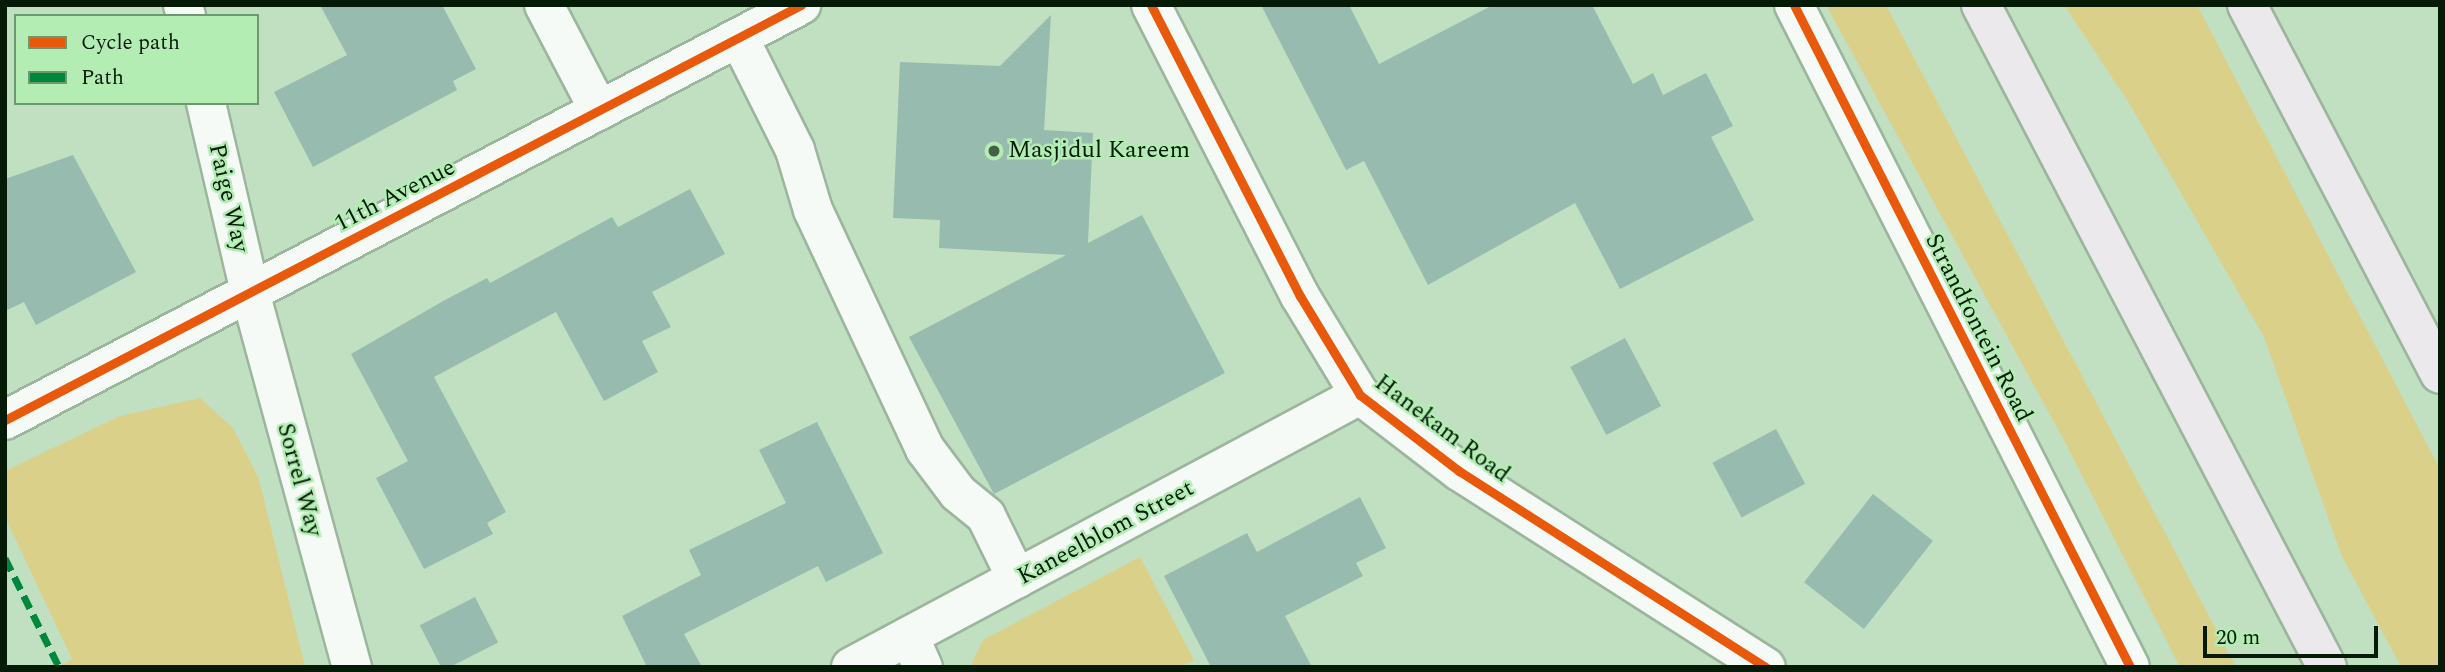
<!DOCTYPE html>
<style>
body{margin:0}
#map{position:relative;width:2445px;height:672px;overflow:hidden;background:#c0e0c1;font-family:Spectral,serif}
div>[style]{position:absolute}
.green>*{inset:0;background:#dbd089}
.building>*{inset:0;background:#98bbaf;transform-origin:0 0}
.roads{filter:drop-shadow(2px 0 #9cb59d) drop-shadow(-2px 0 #9cb59d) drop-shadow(0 2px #9cb59d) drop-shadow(0 -2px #9cb59d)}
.minor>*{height:38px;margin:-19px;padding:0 19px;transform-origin:19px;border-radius:19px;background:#f6faf6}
.major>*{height:38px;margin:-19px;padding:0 19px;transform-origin:19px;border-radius:19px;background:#ebe9ec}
.quiet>*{height:7px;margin-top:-3.5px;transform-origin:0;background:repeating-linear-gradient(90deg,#00873e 0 14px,transparent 0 21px)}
.cycleway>*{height:9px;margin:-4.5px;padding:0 4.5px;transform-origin:4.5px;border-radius:4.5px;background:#e8590c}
.dots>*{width:19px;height:19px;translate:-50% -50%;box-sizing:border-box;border:4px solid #b3edb4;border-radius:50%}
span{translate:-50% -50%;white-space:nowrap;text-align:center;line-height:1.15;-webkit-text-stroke:5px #b3edb4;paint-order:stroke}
.poi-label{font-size:24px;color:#051b07}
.left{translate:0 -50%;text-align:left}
.street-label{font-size:24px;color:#051b07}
.frame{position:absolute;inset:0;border:7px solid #051b07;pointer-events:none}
.legend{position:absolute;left:14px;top:14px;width:245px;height:91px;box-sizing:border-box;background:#b3edb4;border:2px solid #6d996f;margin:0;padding:9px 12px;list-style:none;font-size:21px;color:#051b07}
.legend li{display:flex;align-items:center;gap:14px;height:35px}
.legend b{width:35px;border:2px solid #6d996f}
.scale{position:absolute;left:2203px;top:626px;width:175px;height:32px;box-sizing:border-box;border:4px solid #051b07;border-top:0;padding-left:9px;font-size:21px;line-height:24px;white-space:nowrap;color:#051b07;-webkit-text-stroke:5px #b3edb4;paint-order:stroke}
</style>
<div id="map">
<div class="green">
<div style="clip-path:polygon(1826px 5px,1886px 5px,2236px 667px,2180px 667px,2066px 444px)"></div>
<div style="clip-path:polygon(2064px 5px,2197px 5px,2440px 469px,2440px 667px,2401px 667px,2341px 554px,2264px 337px,2129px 103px)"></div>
<div style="clip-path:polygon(200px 398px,233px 428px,259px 479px,305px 667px,59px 667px,72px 659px,5px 517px,5px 471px,120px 416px)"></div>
<div style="clip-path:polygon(1140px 557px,1194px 660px,1181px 667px,970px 667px,983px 640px)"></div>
</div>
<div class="building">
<div style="clip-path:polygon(320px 5px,442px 5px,476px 69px,453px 81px,457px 90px,313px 167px,274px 92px,347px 55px)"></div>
<div style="clip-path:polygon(1261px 5px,1349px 5px,1379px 64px,1493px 5px,1592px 5px,1633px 84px,1653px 73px,1663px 95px,1706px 73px,1733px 126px,1711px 137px,1754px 220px,1620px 289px,1575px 203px,1428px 285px,1364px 161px,1346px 170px)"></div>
<div style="clip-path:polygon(1051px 15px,1044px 130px,1093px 133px,1088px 243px,1142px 215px,1225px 373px,994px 494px,909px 337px,1066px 255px,939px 248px,940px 220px,893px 218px,900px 62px,1000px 66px)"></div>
<div style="clip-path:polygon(73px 155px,136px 272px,36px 325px,24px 302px,5px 311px,5px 179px)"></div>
<div style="clip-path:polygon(690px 189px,725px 254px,652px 292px,671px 327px,642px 341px,658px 372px,604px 401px,556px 312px,434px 377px,506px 512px,487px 523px,493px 534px,424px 569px,376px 478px,408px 461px,351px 354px,445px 300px,487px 278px,490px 283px,612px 217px,618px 227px)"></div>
<div style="left:1625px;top:338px;width:77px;height:62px;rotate:62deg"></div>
<div style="clip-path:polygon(817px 422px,883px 553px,826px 582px,818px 566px,684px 634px,702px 667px,647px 667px,622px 616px,701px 575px,689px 550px,786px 503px,759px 450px)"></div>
<div style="left:1776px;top:429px;width:62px;height:72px;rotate:62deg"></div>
<div style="left:1873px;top:494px;width:76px;height:112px;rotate:38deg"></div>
<div style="clip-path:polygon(1360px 497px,1386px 548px,1356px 563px,1363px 576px,1285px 616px,1312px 667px,1211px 667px,1164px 576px,1247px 533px,1257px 552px)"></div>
<div style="left:475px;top:597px;width:51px;height:62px;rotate:63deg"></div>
</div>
<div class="roads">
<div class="minor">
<div style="left:183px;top:5px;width:11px;rotate:75deg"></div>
<div style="left:544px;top:5px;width:119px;rotate:62.4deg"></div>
<div style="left:1151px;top:5px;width:327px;rotate:62.9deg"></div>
<div style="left:1300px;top:296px;width:116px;rotate:58.8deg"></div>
<div style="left:1360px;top:395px;width:125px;rotate:37.5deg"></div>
<div style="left:1459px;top:471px;width:364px;rotate:32.6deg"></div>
<div style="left:1794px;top:5px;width:742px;rotate:63.09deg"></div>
<div style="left:739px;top:38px;width:125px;rotate:63.4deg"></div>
<div style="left:795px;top:150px;width:63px;rotate:73.3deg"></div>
<div style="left:813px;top:210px;width:264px;rotate:64.9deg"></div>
<div style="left:925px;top:449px;width:55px;rotate:53.1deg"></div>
<div style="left:958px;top:493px;width:36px;rotate:39deg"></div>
<div style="left:986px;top:516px;width:70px;rotate:63.8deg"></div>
<div style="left:206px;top:103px;width:194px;rotate:76.9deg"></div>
<div style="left:250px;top:292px;width:389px;rotate:74.8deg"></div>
<div style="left:5px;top:420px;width:898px;rotate:-27.54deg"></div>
<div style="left:909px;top:636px;width:34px;rotate:66deg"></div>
<div style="left:851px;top:667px;width:577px;rotate:-28.12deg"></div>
</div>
<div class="major">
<div style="left:1981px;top:5px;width:747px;rotate:62.41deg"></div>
<div style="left:2247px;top:5px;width:416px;rotate:62.4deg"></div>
</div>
</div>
<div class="quiet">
<div style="left:5px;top:558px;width:122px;rotate:63.6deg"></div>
</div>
<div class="cycleway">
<div style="left:1151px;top:5px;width:327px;rotate:62.9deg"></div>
<div style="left:1300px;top:296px;width:116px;rotate:58.8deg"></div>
<div style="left:1360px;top:395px;width:125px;rotate:37.5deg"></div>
<div style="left:1459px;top:471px;width:364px;rotate:32.6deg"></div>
<div style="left:1794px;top:5px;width:742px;rotate:63.09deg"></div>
<div style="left:5px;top:420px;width:898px;rotate:-27.54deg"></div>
</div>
<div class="dots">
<div style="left:994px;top:151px;background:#466048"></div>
</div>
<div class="poi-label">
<span class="left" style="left:1008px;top:151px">Masjidul Kareem</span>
</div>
<div class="street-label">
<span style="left:395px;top:196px;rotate:-27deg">11th Avenue</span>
<span style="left:228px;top:198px;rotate:77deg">Paige Way</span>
<span style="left:1978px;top:328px;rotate:63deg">Strandfontein Road</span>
<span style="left:1442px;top:429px;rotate:37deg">Hanekam Road</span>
<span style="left:299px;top:480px;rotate:75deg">Sorrel Way</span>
<span style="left:1106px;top:533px;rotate:-28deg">Kaneelblom Street</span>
</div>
<div class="frame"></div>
<ul class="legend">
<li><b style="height:9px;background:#e8590c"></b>Cycle path</li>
<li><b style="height:9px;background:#00873e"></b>Path</li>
</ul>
<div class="scale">20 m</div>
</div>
